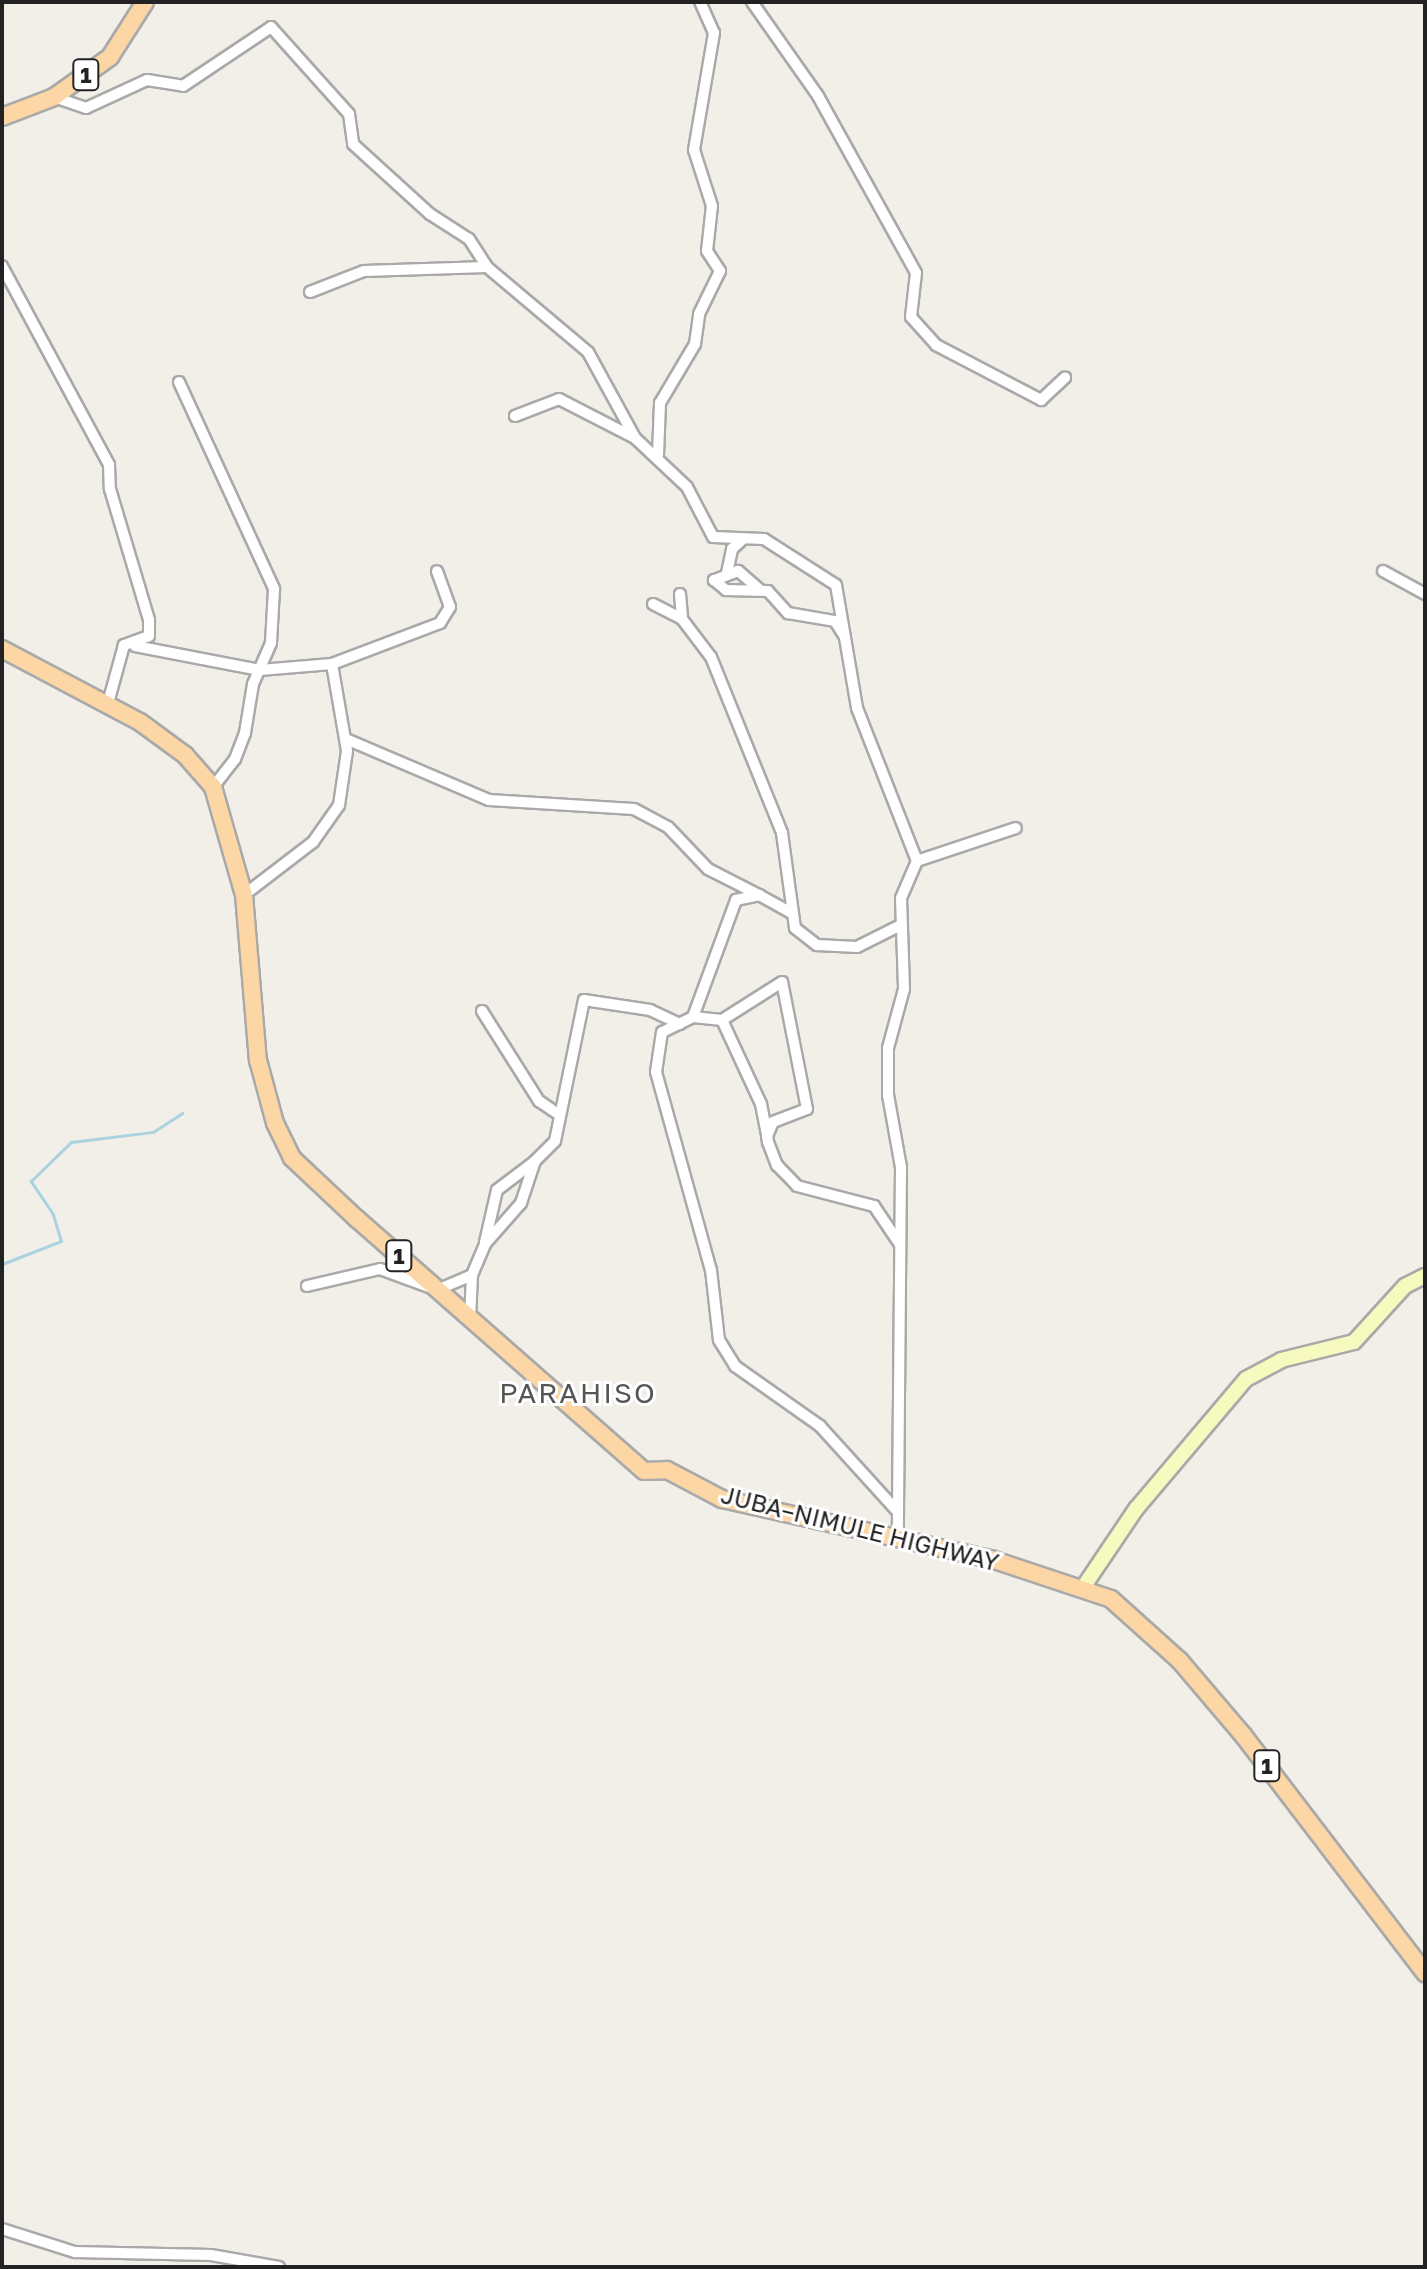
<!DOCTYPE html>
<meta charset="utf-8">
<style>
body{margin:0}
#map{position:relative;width:1427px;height:2269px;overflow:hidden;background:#f2efe9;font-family:"Golos Text",sans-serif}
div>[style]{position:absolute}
.stream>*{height:3px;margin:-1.5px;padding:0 1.5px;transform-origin:1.5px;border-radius:1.5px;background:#aad3df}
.roads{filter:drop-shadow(2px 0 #a9a9a9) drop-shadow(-2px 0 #a9a9a9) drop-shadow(0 2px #a9a9a9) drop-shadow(0 -2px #a9a9a9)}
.street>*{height:10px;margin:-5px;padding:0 5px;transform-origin:5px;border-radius:5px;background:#fff}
.secondary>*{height:14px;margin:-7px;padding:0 7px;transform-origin:7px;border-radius:7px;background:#f7fabf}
.primary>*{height:16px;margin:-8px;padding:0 8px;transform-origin:8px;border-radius:8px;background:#fcd6a4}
span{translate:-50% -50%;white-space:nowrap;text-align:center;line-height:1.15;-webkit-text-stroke:6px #fff;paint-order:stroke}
.shield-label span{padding:2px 6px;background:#fff;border:2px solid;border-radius:6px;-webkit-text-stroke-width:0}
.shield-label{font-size:22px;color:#222;font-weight:700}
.street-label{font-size:24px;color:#222}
.quarter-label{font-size:28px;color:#555;letter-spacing:2px}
.frame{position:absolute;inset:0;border:4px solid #222;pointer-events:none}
</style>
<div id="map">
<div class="stream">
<div style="left:2px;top:1264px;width:63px;rotate:-21.3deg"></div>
<div style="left:61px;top:1241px;width:28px;rotate:-107deg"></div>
<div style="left:53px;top:1214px;width:40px;rotate:-124deg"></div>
<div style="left:31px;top:1181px;width:56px;rotate:-44.3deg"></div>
<div style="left:71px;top:1142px;width:83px;rotate:-7deg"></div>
<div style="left:153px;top:1132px;width:35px;rotate:-33deg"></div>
</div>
<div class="roads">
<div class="street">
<div style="left:752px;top:2px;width:115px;rotate:54.9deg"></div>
<div style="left:818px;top:96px;width:202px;rotate:61deg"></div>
<div style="left:916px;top:273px;width:44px;rotate:96.5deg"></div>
<div style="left:911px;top:317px;width:38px;rotate:48deg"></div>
<div style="left:936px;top:345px;width:119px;rotate:27.6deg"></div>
<div style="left:1041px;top:400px;width:33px;rotate:-43deg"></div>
<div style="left:54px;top:97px;width:34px;rotate:19deg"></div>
<div style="left:86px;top:108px;width:67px;rotate:-24.7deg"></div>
<div style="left:147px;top:80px;width:36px;rotate:9deg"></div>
<div style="left:183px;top:86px;width:106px;rotate:-33.8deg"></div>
<div style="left:271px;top:27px;width:117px;rotate:48.1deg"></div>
<div style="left:349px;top:114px;width:30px;rotate:82deg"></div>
<div style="left:353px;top:144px;width:104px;rotate:42.3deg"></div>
<div style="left:430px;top:214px;width:46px;rotate:32.7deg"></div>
<div style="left:469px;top:239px;width:33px;rotate:57deg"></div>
<div style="left:2px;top:266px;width:226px;rotate:61.7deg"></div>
<div style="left:109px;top:465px;width:24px;rotate:88deg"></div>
<div style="left:110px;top:489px;width:137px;rotate:73.4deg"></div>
<div style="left:149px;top:620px;width:16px;rotate:90deg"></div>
<div style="left:149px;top:636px;width:27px;rotate:160deg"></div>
<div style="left:124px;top:645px;width:60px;rotate:105.4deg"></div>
<div style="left:310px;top:292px;width:58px;rotate:-21.3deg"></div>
<div style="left:364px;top:271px;width:123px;rotate:-1.9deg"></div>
<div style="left:487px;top:267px;width:132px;rotate:40.1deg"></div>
<div style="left:588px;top:352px;width:98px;rotate:61.3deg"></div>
<div style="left:635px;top:438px;width:71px;rotate:43.3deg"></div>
<div style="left:687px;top:487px;width:56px;rotate:62.5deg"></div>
<div style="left:713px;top:537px;width:51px;rotate:2.2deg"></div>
<div style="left:764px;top:539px;width:85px;rotate:32.6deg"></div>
<div style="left:836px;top:585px;width:125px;rotate:80.3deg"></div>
<div style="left:857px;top:708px;width:164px;rotate:68.6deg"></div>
<div style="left:917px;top:861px;width:40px;rotate:113.4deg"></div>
<div style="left:901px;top:898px;width:91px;rotate:88.1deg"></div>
<div style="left:904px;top:989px;width:61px;rotate:105.2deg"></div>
<div style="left:888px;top:1048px;width:47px;rotate:90deg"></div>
<div style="left:888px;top:1095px;width:73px;rotate:79.8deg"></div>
<div style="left:901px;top:1167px;width:371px;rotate:90.5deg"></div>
<div style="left:179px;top:382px;width:228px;rotate:65.3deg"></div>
<div style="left:274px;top:589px;width:54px;rotate:93.2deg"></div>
<div style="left:271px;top:643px;width:45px;rotate:113.7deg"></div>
<div style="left:253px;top:684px;width:50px;rotate:99.3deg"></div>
<div style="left:245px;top:733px;width:28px;rotate:111deg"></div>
<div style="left:235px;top:759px;width:36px;rotate:128deg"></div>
<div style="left:515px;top:416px;width:47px;rotate:-21.1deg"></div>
<div style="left:559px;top:399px;width:85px;rotate:27.2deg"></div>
<div style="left:658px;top:455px;width:52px;rotate:-87.8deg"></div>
<div style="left:660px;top:403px;width:69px;rotate:-59.3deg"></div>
<div style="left:695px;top:344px;width:30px;rotate:-82deg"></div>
<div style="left:699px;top:314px;width:48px;rotate:-64deg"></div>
<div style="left:720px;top:271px;width:24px;rotate:-123deg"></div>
<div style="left:707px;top:251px;width:45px;rotate:-83.7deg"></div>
<div style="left:712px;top:206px;width:59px;rotate:-107.8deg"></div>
<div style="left:694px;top:150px;width:119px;rotate:-80.3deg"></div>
<div style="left:714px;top:33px;width:34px;rotate:-114deg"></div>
<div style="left:1383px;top:571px;width:48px;rotate:28.7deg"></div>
<div style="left:727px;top:573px;width:25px;rotate:-78deg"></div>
<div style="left:732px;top:549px;width:13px;rotate:-42deg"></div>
<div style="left:759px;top:589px;width:28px;rotate:-139deg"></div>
<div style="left:738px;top:571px;width:26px;rotate:159deg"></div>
<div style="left:714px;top:580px;width:16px;rotate:40deg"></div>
<div style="left:726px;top:590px;width:42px;rotate:1.4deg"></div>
<div style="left:768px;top:591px;width:30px;rotate:48deg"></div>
<div style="left:788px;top:613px;width:48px;rotate:9.7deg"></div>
<div style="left:835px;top:621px;width:19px;rotate:58deg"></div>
<div style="left:680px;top:594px;width:25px;rotate:85deg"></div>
<div style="left:653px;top:604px;width:33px;rotate:27deg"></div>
<div style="left:682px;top:619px;width:48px;rotate:52.7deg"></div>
<div style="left:711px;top:657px;width:190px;rotate:68deg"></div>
<div style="left:782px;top:833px;width:96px;rotate:82.2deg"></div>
<div style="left:795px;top:928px;width:28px;rotate:38deg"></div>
<div style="left:817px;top:945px;width:40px;rotate:2.9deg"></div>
<div style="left:857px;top:947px;width:49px;rotate:-26.6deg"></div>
<div style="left:135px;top:646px;width:127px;rotate:10.9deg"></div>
<div style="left:260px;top:670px;width:72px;rotate:-4.8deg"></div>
<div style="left:332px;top:664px;width:88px;rotate:80.2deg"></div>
<div style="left:347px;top:751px;width:55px;rotate:98.4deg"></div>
<div style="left:339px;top:805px;width:45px;rotate:125.1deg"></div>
<div style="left:313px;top:842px;width:87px;rotate:142.5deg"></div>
<div style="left:332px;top:664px;width:116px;rotate:-20.8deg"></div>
<div style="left:440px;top:623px;width:19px;rotate:-58deg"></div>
<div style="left:450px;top:607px;width:38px;rotate:-110deg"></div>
<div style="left:346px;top:739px;width:155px;rotate:23.1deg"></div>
<div style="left:489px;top:800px;width:145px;rotate:3.6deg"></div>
<div style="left:634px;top:809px;width:38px;rotate:28deg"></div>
<div style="left:668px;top:827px;width:58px;rotate:46.4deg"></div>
<div style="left:708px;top:869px;width:57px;rotate:27deg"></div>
<div style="left:917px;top:861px;width:104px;rotate:-18.4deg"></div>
<div style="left:482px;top:1011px;width:107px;rotate:57.7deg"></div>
<div style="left:539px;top:1101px;width:22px;rotate:34deg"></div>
<div style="left:693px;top:1017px;width:125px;rotate:-69.8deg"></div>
<div style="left:736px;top:900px;width:24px;rotate:-12deg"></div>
<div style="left:759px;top:895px;width:37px;rotate:29deg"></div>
<div style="left:722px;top:1020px;width:29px;rotate:-174deg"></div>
<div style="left:693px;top:1017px;width:34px;rotate:154deg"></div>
<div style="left:662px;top:1032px;width:40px;rotate:98.5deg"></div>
<div style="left:656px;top:1072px;width:205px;rotate:74.5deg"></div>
<div style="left:711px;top:1270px;width:70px;rotate:83.5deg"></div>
<div style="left:719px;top:1340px;width:31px;rotate:58deg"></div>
<div style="left:735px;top:1366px;width:104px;rotate:35.2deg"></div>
<div style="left:820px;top:1426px;width:116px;rotate:47.8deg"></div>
<div style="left:767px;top:1136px;width:15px;rotate:-67deg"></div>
<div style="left:773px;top:1122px;width:36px;rotate:-21deg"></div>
<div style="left:807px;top:1109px;width:129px;rotate:-101.1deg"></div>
<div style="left:782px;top:982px;width:71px;rotate:147.7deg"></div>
<div style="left:722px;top:1020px;width:93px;rotate:65.1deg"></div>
<div style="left:761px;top:1104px;width:33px;rotate:79deg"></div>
<div style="left:767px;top:1136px;width:6px;rotate:81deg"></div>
<div style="left:768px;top:1142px;width:25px;rotate:69deg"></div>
<div style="left:777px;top:1165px;width:29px;rotate:46deg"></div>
<div style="left:797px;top:1186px;width:80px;rotate:14.6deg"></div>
<div style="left:874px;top:1206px;width:45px;rotate:56deg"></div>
<div style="left:485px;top:1242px;width:53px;rotate:-77deg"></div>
<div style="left:497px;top:1190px;width:46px;rotate:-37.1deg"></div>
<div style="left:307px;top:1286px;width:75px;rotate:-13.1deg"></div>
<div style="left:380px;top:1269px;width:61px;rotate:20.2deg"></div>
<div style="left:437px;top:1290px;width:38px;rotate:-23deg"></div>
<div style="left:472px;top:1275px;width:34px;rotate:-67deg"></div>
<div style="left:485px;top:1244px;width:55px;rotate:-48.7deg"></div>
<div style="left:521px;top:1203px;width:44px;rotate:-71.6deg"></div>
<div style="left:535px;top:1161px;width:28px;rotate:-45deg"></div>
<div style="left:555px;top:1141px;width:144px;rotate:-78.4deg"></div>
<div style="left:584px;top:1000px;width:67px;rotate:8.6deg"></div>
<div style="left:650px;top:1010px;width:33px;rotate:25deg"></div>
<div style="left:470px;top:1319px;width:44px;rotate:-87.4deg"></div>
<div style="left:2px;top:2229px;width:77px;rotate:17.5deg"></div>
<div style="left:75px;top:2252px;width:136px;rotate:1.3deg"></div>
<div style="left:211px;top:2255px;width:69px;rotate:10deg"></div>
</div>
<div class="secondary">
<div style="left:1082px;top:1589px;width:97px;rotate:-56deg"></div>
<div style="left:1136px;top:1509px;width:170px;rotate:-49.8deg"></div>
<div style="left:1246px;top:1379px;width:40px;rotate:-28deg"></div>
<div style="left:1281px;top:1360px;width:75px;rotate:-13.9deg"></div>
<div style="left:1354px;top:1342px;width:76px;rotate:-47.7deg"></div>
<div style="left:1405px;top:1286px;width:22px;rotate:-27deg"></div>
</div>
<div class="primary">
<div style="left:2px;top:117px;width:56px;rotate:-21deg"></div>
<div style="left:54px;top:97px;width:69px;rotate:-35.5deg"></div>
<div style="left:110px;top:57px;width:65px;rotate:-57.5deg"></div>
<div style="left:2px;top:649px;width:156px;rotate:27.9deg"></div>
<div style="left:140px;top:722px;width:56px;rotate:36.3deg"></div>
<div style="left:185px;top:755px;width:43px;rotate:48.8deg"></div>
<div style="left:213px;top:787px;width:112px;rotate:74deg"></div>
<div style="left:244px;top:895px;width:166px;rotate:85.2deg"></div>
<div style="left:258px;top:1060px;width:65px;rotate:74.9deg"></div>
<div style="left:275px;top:1123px;width:39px;rotate:64deg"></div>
<div style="left:292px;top:1158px;width:88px;rotate:43.2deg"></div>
<div style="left:356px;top:1218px;width:383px;rotate:41.3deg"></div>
<div style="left:644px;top:1471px;width:23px;rotate:-2deg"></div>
<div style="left:667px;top:1470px;width:62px;rotate:27.8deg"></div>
<div style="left:722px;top:1499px;width:276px;rotate:12.6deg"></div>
<div style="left:991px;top:1559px;width:126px;rotate:18.4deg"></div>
<div style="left:1111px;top:1599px;width:93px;rotate:41.9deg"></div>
<div style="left:1180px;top:1661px;width:97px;rotate:49.6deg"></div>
<div style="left:1243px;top:1735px;width:300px;rotate:52.6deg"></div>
</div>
</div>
<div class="shield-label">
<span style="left:86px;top:75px">1</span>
<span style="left:399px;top:1256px">1</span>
<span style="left:1267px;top:1766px">1</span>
</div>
<div class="street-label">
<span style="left:860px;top:1528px;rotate:14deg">JUBA–NIMULE HIGHWAY</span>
</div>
<div class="quarter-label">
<span style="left:578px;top:1393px">PARAHISO</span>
</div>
<div class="frame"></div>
</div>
